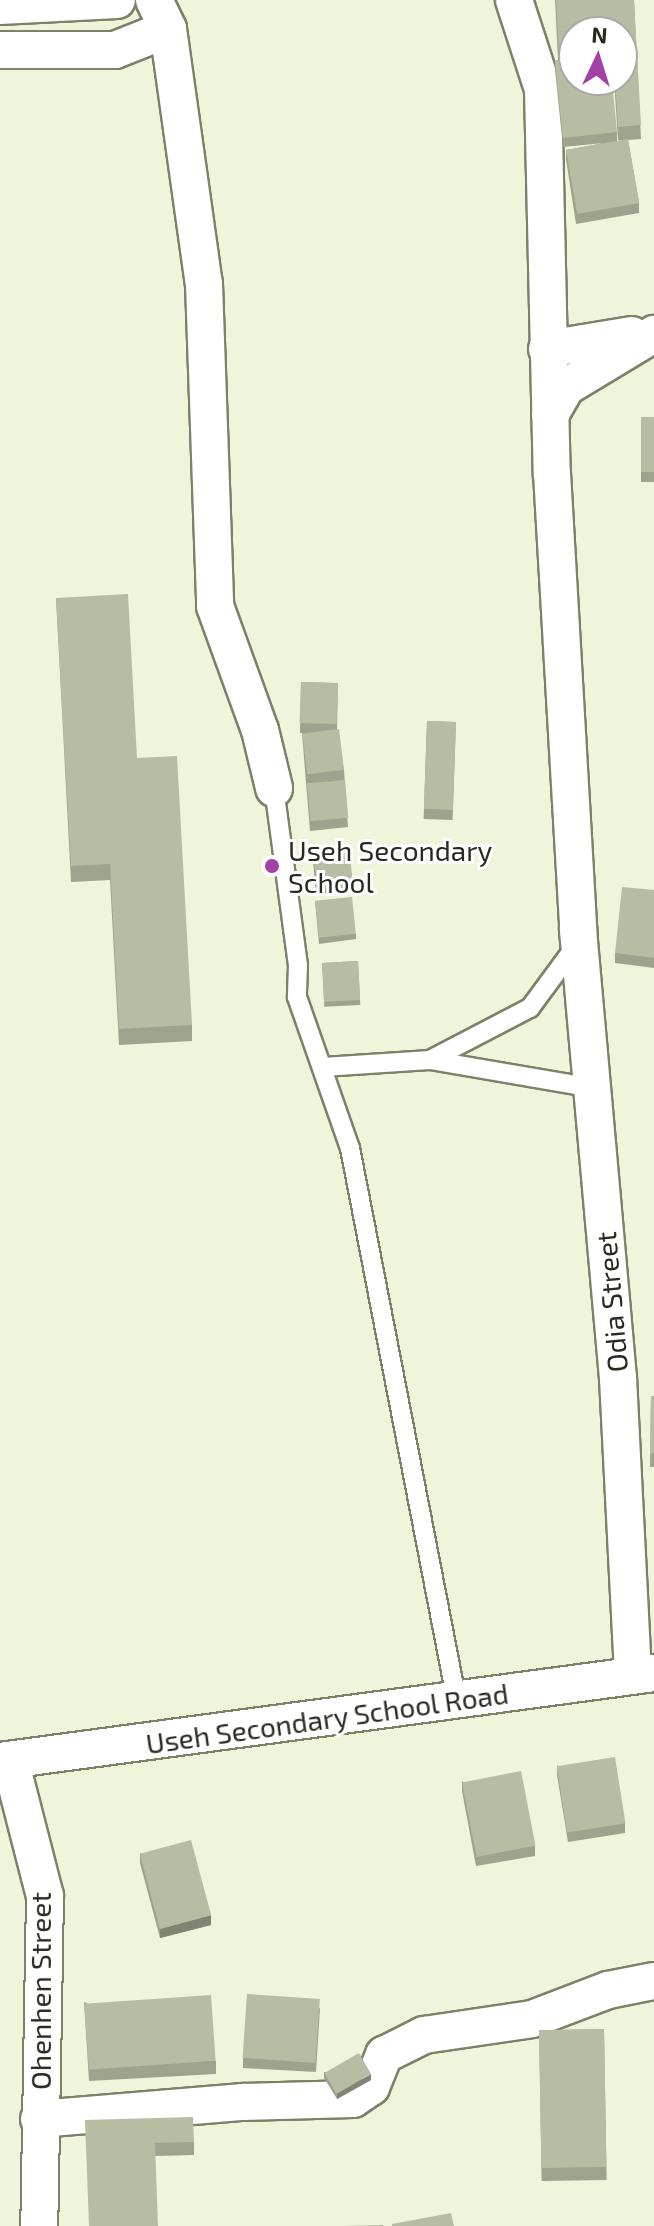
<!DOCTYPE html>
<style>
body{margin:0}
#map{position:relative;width:654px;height:2226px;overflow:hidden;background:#eff5da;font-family:"Exo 2",sans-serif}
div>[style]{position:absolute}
.roads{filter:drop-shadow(2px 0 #7c8168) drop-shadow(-2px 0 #7c8168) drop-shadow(0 2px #7c8168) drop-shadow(0 -2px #7c8168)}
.lane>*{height:18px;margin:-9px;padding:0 9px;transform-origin:9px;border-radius:9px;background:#fff}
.street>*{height:36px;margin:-18px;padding:0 18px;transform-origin:18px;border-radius:18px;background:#fff}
.wall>*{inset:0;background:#9da38c;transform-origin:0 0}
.shaded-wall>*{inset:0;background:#808472}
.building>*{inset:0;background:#b7bda3;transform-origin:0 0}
.dots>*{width:22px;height:22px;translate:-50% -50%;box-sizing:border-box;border:4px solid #fff;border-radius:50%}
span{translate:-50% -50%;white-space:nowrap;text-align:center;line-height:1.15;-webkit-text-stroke:6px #fff;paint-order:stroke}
.poi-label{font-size:28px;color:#282a20}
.left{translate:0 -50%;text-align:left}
.street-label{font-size:28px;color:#282a20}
.north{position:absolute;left:558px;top:16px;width:80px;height:80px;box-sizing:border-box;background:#fff;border:2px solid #a9aaa6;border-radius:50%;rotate:4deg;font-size:22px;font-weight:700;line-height:32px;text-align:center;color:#282a20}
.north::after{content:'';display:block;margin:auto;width:28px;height:36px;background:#a341a7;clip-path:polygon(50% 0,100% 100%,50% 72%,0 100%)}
</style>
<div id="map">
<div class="roads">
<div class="lane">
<div style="left:274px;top:788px;width:179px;rotate:82.3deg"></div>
<div style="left:298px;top:965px;width:32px;rotate:92deg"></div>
<div style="left:297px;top:997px;width:160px;rotate:70.7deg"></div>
<div style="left:350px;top:1148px;width:564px;rotate:79.07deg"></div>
<div style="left:430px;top:1060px;width:113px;rotate:-27.5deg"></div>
<div style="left:530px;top:1008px;width:81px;rotate:-53.6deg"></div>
<div style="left:323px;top:1067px;width:107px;rotate:-3.7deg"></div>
<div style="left:430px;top:1060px;width:165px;rotate:9.7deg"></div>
</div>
<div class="street">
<div style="left:154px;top:0;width:32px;rotate:64deg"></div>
<div style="left:168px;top:29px;width:258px;rotate:82deg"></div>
<div style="left:204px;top:284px;width:322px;rotate:88deg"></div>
<div style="left:215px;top:606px;width:132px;rotate:70.1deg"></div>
<div style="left:260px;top:730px;width:60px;rotate:76.4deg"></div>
<div style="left:514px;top:0;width:94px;rotate:72deg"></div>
<div style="left:543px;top:89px;width:384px;rotate:88.7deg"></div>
<div style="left:552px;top:473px;width:458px;rotate:86.7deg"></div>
<div style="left:578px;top:930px;width:450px;rotate:84.9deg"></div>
<div style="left:618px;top:1378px;width:296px;rotate:87.1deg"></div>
<div style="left:0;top:6px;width:117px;rotate:-2.9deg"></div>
<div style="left:0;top:50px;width:115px"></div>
<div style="left:115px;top:50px;width:57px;rotate:-21.6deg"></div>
<div style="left:547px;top:349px;width:86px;rotate:-9.4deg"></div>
<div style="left:550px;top:415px;width:32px;rotate:-60deg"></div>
<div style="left:566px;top:387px;width:103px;rotate:-31.1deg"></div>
<div style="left:10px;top:1760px;width:140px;rotate:75.6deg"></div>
<div style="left:45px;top:1896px;width:330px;rotate:91deg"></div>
<div style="left:0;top:1761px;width:660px;rotate:-7.66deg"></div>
<div style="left:39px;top:2119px;width:205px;rotate:-4.8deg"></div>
<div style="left:243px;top:2102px;width:110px;rotate:-1.6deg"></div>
<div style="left:353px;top:2099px;width:22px;rotate:-34deg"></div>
<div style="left:371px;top:2087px;width:35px;rotate:-68deg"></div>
<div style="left:384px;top:2055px;width:45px;rotate:-26.6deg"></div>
<div style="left:424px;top:2035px;width:109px;rotate:-8.4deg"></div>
<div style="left:532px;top:2019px;width:81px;rotate:-20.9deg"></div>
<div style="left:608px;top:1990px;width:47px;rotate:-11.1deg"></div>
</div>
</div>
<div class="wall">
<div style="clip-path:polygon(evenodd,555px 0,634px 0,641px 139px,628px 140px,639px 203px,639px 213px,576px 224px,566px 159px,566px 150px,604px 143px,563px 147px,555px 70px,555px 61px,558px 60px,555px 0,574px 32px,622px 32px,622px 80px,614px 80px,618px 140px,626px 140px,617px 141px,617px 132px,574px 80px,574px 32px)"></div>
<div style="left:641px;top:417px;width:13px;height:65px"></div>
<div style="clip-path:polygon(56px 598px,137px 758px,192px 1025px,192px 1041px,119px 1045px,110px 880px,71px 882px)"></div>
<div style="clip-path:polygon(301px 682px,338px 683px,337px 729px,344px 770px,348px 827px,310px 831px,302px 733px,300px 733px)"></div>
<div style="left:427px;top:721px;width:29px;height:98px;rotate:2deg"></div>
<div style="left:349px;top:847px;width:44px;height:37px;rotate:85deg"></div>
<div style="clip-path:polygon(654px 890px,654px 968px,615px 963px,615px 953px)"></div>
<div style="clip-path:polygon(315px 901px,356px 934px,356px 939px,319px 944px)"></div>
<div style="left:358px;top:961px;width:44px;height:36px;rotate:87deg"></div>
<div style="clip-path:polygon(651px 1396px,654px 1396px,654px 1467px,650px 1467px)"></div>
<div style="clip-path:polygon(557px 1765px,625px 1823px,625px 1833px,568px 1842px,557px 1775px)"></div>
<div style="clip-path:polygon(462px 1781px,535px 1846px,535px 1856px,476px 1866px,462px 1791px)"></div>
<div style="clip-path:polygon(140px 1853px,211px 1925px,160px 1938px,140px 1863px)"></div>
<div style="clip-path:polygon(84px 2002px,216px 2061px,216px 2074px,89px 2081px)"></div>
<div style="clip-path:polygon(320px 2008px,316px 2072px,243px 2068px,243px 2058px)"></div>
<div style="left:604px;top:2029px;width:151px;height:65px;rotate:89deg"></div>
<div style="clip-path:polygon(324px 2072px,371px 2080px,337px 2099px,324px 2078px)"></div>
<div style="clip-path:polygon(85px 2134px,194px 2142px,194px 2155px,155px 2156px)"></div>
</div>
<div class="shaded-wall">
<div style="clip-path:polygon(211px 1915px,211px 1925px,160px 1938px,160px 1929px)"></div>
<div style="clip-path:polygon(371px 2074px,371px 2080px,337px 2099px,337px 2094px)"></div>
</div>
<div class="building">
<div style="clip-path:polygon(556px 0,634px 0,641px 125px,618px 127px,615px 80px,622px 80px,622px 32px,574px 32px,574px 51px,559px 52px)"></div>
<div style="clip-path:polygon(574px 59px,574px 80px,612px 80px,617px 132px,563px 138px,555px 61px)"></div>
<div style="left:628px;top:139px;width:65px;height:63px;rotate:80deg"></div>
<div style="left:641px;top:417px;width:13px;height:55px"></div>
<div style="clip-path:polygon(128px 594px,137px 758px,177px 756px,192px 1025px,119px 1029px,110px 864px,71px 866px,56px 598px)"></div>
<div style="left:301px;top:682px;width:37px;height:41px;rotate:2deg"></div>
<div style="left:427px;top:721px;width:29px;height:88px;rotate:2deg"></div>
<div style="left:339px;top:729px;width:41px;height:37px;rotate:83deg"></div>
<div style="left:345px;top:780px;width:38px;height:38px;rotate:85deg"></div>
<div style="left:349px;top:847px;width:39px;height:36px;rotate:84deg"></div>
<div style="clip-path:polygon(622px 887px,654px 890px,654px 958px,615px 953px)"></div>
<div style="left:352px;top:897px;width:37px;height:37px;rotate:84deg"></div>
<div style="left:358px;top:961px;width:39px;height:36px;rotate:87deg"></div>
<div style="clip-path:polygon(651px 1396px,654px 1396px,654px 1453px,650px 1453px)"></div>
<div style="left:615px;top:1757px;width:67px;height:59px;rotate:81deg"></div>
<div style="left:521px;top:1771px;width:76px;height:60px;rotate:79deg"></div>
<div style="left:191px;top:1840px;width:78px;height:53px;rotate:75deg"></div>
<div style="left:247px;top:1994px;width:73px;height:64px;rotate:4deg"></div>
<div style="left:211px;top:1995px;width:66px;height:127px;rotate:86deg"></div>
<div style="left:604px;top:2029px;width:138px;height:65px;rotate:89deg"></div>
<div style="left:359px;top:2053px;width:24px;height:40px;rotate:60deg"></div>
<div style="clip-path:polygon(193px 2117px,194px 2142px,155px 2143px,158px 2226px,89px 2226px,85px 2120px)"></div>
<div style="clip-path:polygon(451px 2213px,454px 2226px,392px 2226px,392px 2224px)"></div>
<div style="clip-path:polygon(383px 2225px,383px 2226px,342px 2226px)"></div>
</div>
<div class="dots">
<div style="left:272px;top:866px;background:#a341a7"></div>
</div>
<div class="poi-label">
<span class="left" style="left:288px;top:866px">Useh Secondary<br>School</span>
</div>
<div class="street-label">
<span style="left:611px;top:1302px;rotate:-95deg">Odia Street</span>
<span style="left:327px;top:1718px;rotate:-8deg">Useh Secondary School Road</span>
<span style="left:40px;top:1991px;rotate:-90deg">Ohenhen Street</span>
</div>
<div class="north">N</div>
</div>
